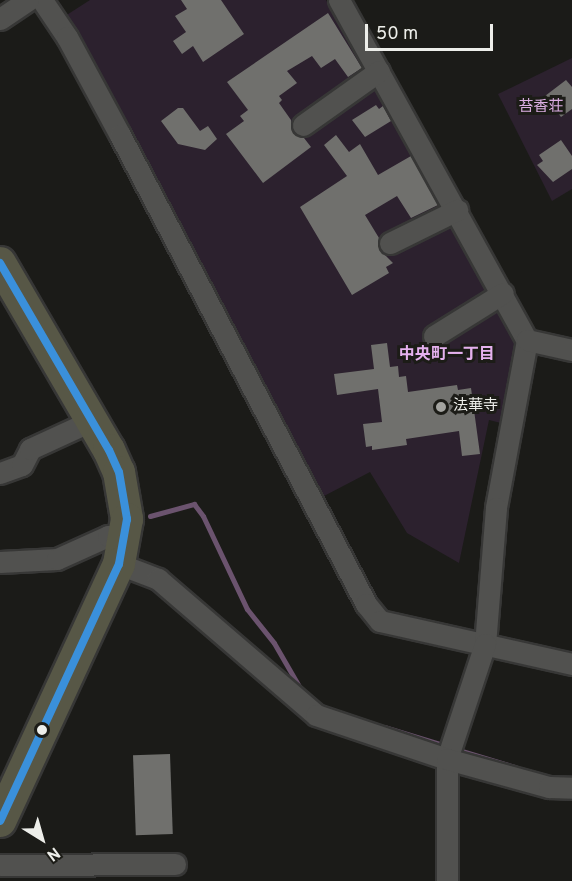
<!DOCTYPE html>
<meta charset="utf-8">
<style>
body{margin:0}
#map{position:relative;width:572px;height:881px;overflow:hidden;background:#1b1b18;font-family:Overpass,"Noto Sans JP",sans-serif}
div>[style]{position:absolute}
.green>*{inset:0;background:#2c212e}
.stream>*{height:5px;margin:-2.5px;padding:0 2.5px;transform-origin:2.5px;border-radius:2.5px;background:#6b536e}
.building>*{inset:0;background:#70706d;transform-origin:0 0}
.roads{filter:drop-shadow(2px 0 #373736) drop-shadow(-2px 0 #373736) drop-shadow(0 2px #373736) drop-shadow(0 -2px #373736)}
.minor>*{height:21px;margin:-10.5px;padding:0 10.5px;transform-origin:10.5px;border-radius:10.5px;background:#51514f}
.highway>*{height:32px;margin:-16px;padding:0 16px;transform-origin:16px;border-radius:16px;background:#575746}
.bus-1>*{height:8px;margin:-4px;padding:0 4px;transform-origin:4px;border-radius:4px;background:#3a90db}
.dots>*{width:16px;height:16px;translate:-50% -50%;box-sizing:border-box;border:3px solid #1c1c17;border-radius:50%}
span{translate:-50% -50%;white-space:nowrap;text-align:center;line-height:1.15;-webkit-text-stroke:6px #1c1c17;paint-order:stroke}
.park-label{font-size:15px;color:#dbaee2}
.poi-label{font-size:15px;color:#edeeea}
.left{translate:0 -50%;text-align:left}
.neighbourhood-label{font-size:16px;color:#e5b1ee;font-weight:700}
.north{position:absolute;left:12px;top:809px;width:60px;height:60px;-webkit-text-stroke:4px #1c1c17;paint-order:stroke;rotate:143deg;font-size:16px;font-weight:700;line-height:24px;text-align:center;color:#edeeea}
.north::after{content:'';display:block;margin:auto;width:21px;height:27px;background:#edeeea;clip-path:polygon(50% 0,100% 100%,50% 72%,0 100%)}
.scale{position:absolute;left:365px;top:24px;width:128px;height:27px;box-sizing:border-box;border:3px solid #edeeea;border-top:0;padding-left:8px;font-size:18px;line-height:21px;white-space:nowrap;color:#edeeea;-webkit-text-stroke:4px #1c1c17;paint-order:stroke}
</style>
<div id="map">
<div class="green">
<div style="clip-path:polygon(90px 0,326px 0,517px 337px,505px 424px,489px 420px,459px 563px,407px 533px,370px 472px,324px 496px,62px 18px)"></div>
<div style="clip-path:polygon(572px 58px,572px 189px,552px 201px,498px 94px)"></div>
</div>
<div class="stream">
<div style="left:150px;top:516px;width:46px;rotate:-15.3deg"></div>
<div style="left:194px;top:504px;width:15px;rotate:53deg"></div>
<div style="left:203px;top:516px;width:103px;rotate:64.7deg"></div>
<div style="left:247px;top:609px;width:43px;rotate:51.5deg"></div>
<div style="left:274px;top:643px;width:52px;rotate:60deg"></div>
<div style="left:384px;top:727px;width:65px;rotate:17deg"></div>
<div style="left:455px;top:749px;width:63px;rotate:16.7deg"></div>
</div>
<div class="building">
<div style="clip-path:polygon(181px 0,221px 0,244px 34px,203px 62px,193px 46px,182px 54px,173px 41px,186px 32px,175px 16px,187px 9px)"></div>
<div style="clip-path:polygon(328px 13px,362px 68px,348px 77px,335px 59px,321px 68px,312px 56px,287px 71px,297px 83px,279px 96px,282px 100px,279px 103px,291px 120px,293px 133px,304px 138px,311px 147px,263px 183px,226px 134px,244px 121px,240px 116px,248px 110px,227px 82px)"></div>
<div style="clip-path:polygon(566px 80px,572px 87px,572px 109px,561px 117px,545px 96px)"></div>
<div style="clip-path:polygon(376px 105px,379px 109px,383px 106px,391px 121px,365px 137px,352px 120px)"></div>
<div style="clip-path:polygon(178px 108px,183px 108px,200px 131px,208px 126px,217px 139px,205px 150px,178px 144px,161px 121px)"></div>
<div style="clip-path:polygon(336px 135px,349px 152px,360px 144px,378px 175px,411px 156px,438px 205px,411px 218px,397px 196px,365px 215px,379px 238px,379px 249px,393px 263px,386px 267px,389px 273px,352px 295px,300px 207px,347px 176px,324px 145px)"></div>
<div style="clip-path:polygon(561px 140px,572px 156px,572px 169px,553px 182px,537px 165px,543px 161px,539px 155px)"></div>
<div style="clip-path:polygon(387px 343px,390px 367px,398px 366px,399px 377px,406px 376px,408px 392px,457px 385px,458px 390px,471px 388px,480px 454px,462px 456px,459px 431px,406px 439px,407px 445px,372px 450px,372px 446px,366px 447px,363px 424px,382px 422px,378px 389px,337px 395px,334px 374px,374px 369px,371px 345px)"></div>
<div style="left:170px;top:754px;width:80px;height:37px;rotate:88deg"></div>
</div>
<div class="roads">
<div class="minor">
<div style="left:42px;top:0;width:45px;rotate:56deg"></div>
<div style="left:67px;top:37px;width:111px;rotate:61.6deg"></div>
<div style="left:120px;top:135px;width:530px;rotate:62.32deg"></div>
<div style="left:366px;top:604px;width:22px;rotate:51deg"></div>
<div style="left:380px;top:621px;width:197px;rotate:12.6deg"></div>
<div style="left:339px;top:0;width:389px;rotate:61.1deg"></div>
<div style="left:527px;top:340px;width:171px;rotate:100.5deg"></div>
<div style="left:496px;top:508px;width:136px;rotate:94.6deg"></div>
<div style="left:485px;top:644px;width:121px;rotate:108.3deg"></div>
<div style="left:447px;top:759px;width:122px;rotate:90deg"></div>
<div style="left:0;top:19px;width:34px;rotate:-34deg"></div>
<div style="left:303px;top:125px;width:93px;rotate:-35.4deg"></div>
<div style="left:390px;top:243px;width:75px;rotate:-26.2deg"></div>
<div style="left:434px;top:336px;width:81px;rotate:-31.9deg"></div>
<div style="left:527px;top:340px;width:46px;rotate:12.5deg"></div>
<div style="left:0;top:473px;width:23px;rotate:-20deg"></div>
<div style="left:22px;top:465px;width:18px;rotate:-63deg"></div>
<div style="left:30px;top:449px;width:67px;rotate:-24.7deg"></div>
<div style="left:0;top:562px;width:57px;rotate:-3deg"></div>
<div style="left:57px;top:559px;width:56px;rotate:-24.3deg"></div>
<div style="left:108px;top:536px;width:17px;rotate:-3deg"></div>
<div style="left:119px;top:564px;width:42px;rotate:21deg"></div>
<div style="left:158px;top:579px;width:208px;rotate:40.7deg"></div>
<div style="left:316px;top:715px;width:138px;rotate:18.6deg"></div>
<div style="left:447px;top:759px;width:106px;rotate:15.4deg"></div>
<div style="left:549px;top:787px;width:23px;rotate:2deg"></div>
<div style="left:0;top:865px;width:175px;rotate:-0.3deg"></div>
</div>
<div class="highway">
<div style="left:0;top:263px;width:216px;rotate:59.8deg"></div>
<div style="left:109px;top:450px;width:24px;rotate:66deg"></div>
<div style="left:119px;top:472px;width:48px;rotate:80.3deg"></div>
<div style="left:127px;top:519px;width:46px;rotate:100.1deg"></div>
<div style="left:119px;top:564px;width:283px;rotate:114.8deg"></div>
</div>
</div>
<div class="bus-1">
<div style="left:0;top:263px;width:216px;rotate:59.8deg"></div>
<div style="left:109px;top:450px;width:24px;rotate:66deg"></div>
<div style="left:119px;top:472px;width:48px;rotate:80.3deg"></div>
<div style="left:127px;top:519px;width:46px;rotate:100.1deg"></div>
<div style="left:119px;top:564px;width:283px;rotate:114.8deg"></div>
</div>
<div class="dots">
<div style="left:441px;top:407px;background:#a4a4a0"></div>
<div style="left:42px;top:730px;background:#edeeea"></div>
</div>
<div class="park-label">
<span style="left:541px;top:108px">苔香荘</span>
</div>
<div class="poi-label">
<span class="left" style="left:453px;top:407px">法華寺</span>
</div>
<div class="neighbourhood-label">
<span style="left:447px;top:355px">中央町一丁目</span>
</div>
<div class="north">N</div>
<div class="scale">50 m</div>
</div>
